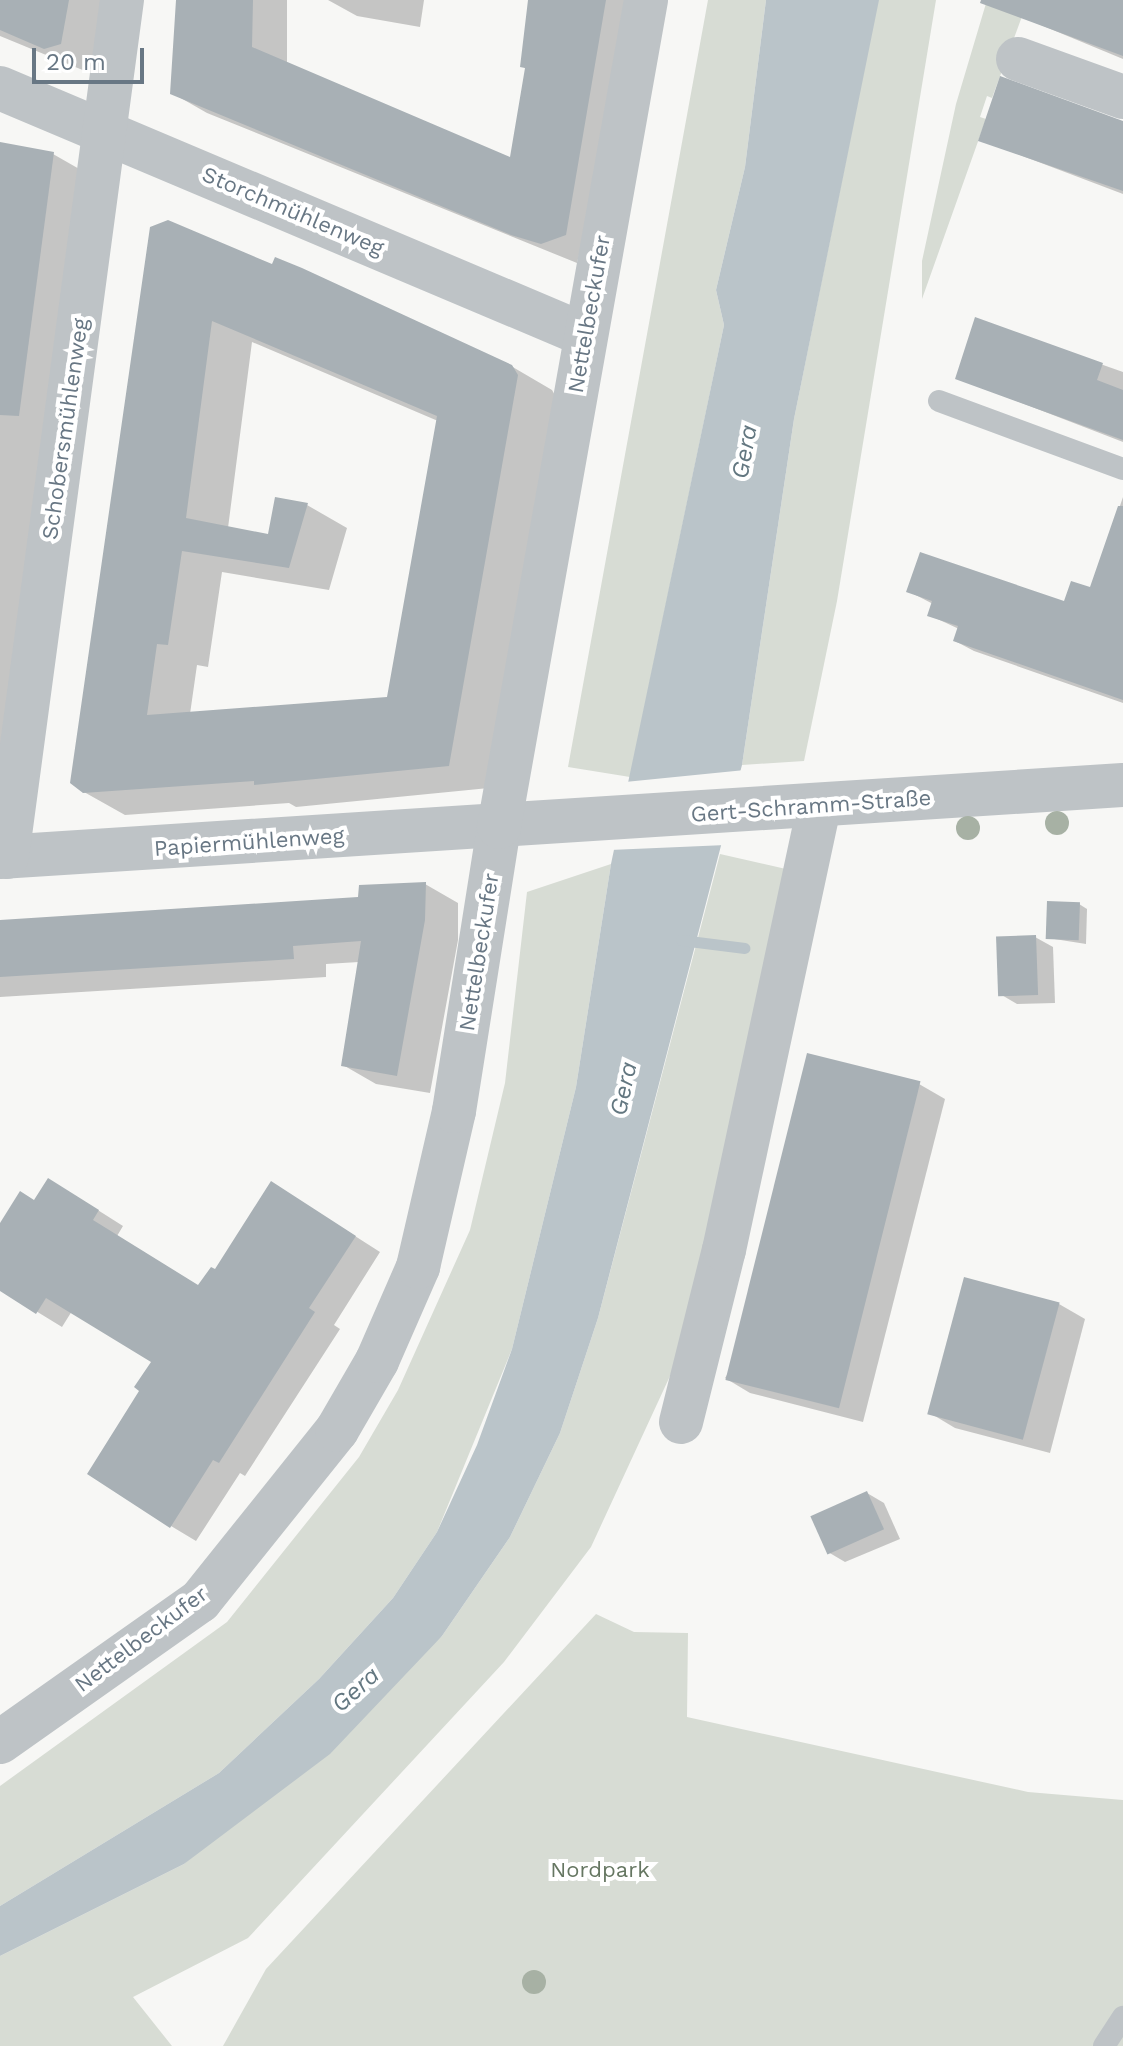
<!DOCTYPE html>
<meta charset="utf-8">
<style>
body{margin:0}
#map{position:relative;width:1123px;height:2046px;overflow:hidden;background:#f7f7f5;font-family:"Work Sans",sans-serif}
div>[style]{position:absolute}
.green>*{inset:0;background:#d7dcd4}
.water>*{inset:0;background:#bac4c9}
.pier>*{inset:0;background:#f7f7f5}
.shadow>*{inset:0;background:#0003}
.stream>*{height:11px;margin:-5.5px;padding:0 5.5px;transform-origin:5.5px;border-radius:5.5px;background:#bac4c9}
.building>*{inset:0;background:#a8b0b5;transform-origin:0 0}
.lane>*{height:22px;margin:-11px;padding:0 11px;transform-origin:11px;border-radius:11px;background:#bec3c6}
.street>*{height:44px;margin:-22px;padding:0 22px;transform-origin:22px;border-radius:22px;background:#bec3c6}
.trees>*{width:24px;height:24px;margin:-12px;border-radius:50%;background:#a7b1a4}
span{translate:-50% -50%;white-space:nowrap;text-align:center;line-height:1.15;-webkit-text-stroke:8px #fff;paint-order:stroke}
.street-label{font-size:22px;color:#687784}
.park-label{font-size:22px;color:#667762}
.water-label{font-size:24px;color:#637780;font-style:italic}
.scale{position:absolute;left:32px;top:48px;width:112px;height:36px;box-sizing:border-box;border:4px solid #687784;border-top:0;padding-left:10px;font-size:24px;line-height:28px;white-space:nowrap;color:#687784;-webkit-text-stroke:6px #fff;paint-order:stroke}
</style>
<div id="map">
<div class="green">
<div style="clip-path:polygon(708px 0,766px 0,745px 167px,716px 290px,724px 325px,630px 777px,568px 767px)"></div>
<div style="clip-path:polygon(878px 0,936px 0,837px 601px,804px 761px,742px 765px,794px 419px)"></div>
<div style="clip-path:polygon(987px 0,1028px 0,992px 98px,987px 96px,980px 117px,986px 119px,922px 299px,922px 261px,956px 104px)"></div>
<div style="clip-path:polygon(720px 854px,786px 869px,682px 1350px,591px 1547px,504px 1662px,248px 1938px,133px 1997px,172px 2046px,0 2046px,0 1956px,184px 1864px,442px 1636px,510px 1537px,560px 1433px,598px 1318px)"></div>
<div style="clip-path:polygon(611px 864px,576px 1087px,512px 1349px,437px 1532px,393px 1598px,319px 1679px,219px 1773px,0 1906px,0 1786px,227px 1622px,359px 1457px,398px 1390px,470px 1230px,505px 1083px,527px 892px)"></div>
<div style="clip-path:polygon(596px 1614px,634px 1632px,688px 1633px,687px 1717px,1028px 1792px,1123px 1800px,1123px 2046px,223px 2046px,266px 1969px)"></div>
</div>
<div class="water">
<div style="clip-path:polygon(766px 0,879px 0,794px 419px,742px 765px,598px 1318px,560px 1433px,510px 1537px,442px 1636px,330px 1754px,184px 1864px,0 1956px,0 1906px,219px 1773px,319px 1679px,393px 1598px,437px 1532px,477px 1445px,512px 1349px,576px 1087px,611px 864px,724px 325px,716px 290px,745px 167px)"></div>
</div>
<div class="pier">
<div style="clip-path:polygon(745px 770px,726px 845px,610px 850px,625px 782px)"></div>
</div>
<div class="shadow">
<div style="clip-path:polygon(0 0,108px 0,100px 65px,85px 71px,0 36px)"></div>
<div style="clip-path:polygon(178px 0,287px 0,287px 64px,511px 160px,527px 69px,522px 66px,529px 0,642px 0,577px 263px,207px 113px,172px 93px)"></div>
<div style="clip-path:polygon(328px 0,424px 0,420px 27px,357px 16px)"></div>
<div style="clip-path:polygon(1030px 0,1123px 0,1123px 59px,1024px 18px)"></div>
<div style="clip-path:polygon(1123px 121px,1123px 194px,980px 140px)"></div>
<div style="clip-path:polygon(0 144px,53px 154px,95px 178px,0 818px)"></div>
<div style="clip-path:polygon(evenodd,168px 222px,511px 366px,552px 390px,557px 399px,489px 788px,296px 807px,289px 803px,125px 815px,84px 792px,168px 222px,252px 342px,438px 421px,389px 699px,190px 714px,197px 665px,208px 667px,222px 572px,329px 590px,347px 528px,307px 505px,270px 536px,228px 528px,252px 342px)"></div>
<div style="clip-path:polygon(976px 320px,1123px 372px,1123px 442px,957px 378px)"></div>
<div style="clip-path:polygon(1123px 497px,1123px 703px,974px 651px,955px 641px,959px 629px,929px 615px,933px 604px,908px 591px,1065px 603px,1091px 590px)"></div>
<div style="clip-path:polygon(425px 884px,458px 903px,458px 940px,430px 1093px,376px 1084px,343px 1065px,359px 962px,326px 964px,326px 977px,0 997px,0 921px,360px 899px)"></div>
<div style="clip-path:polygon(1079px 904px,1087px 909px,1086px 944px,1048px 938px)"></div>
<div style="clip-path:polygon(1035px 937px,1053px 947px,1055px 1003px,1017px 1004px,1000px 994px)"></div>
<div style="clip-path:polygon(919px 1084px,945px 1099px,863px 1422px,750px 1393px,725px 1378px)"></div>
<div style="clip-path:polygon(74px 1195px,123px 1226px,117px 1236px,200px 1287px,297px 1199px,380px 1252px,334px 1325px,340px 1329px,245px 1476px,240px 1473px,196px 1541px,171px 1526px,142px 1390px,154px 1362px,72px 1311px,62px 1327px,0 1289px,0 1227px,35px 1202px)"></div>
<div style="clip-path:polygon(1059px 1304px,1085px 1319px,1050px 1453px,955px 1428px,930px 1413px)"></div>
<div style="clip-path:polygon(867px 1493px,884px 1503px,900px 1539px,845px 1562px,828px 1552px)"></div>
</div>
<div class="stream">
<div style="left:681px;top:940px;width:64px;rotate:7.2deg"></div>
</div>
<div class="building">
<div style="clip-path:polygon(0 0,69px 0,61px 44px,44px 49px,0 30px)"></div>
<div style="clip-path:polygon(176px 0,253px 0,252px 47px,510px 157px,525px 68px,520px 67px,528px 0,606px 0,566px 235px,541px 244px,511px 235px,170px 94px)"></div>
<div style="clip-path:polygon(981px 0,1123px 0,1123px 56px,980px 3px)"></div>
<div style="clip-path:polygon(1000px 76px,1123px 121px,1123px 191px,978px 141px)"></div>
<div style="clip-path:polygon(0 142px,54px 152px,19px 416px,0 415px)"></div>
<div style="clip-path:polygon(evenodd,168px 220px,272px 264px,275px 257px,302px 268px,512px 365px,518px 375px,449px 766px,254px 785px,254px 781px,83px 793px,70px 783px,150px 227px,168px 220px,212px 321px,437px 416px,387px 697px,147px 715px,157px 644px,168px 645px,182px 551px,289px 568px,308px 503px,275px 497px,268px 534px,186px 518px,212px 321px)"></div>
<div style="clip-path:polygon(975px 317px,1103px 363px,1097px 380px,1123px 390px,1123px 440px,955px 379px)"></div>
<div style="clip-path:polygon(1118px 506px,1123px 506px,1123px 700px,953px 641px,958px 626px,927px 616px,932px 601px,906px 592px,920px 552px,1064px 601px,1071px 581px,1090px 587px)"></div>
<div style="clip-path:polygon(426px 882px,425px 920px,397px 1076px,341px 1066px,361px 941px,293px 946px,294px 959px,0 977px,0 920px,358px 897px,359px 885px)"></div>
<div style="left:1047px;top:901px;width:33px;height:38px;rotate:2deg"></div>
<div style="left:1036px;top:935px;width:60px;height:40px;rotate:88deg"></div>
<div style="left:807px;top:1053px;width:117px;height:337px;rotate:14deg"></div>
<div style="clip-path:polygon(48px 1178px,99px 1210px,93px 1220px,198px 1285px,211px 1267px,215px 1269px,271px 1181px,356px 1236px,309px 1308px,315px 1312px,219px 1463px,213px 1460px,170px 1528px,87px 1474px,139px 1391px,134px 1387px,151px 1362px,46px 1298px,36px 1314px,0 1291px,0 1223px,20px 1191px,34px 1200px)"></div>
<div style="left:964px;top:1277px;width:99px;height:142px;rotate:15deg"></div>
<div style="left:867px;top:1491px;width:42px;height:62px;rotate:66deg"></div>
</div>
<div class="lane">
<div style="left:939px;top:401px;width:196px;rotate:20.3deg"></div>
<div style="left:1104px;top:2046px;width:35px;rotate:-57deg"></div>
</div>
<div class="street">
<div style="left:1018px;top:59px;width:112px;rotate:19.9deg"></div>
<div style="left:0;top:88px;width:635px;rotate:22.89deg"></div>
<div style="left:0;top:857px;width:1125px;rotate:-3.67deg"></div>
<div style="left:7px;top:857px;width:865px;rotate:-82.36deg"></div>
<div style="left:681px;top:1422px;width:177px;rotate:-76deg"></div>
<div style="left:724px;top:1250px;width:455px;rotate:-77.9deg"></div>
<div style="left:0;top:1742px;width:245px;rotate:-35.2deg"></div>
<div style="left:200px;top:1601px;width:219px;rotate:-51.3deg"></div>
<div style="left:337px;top:1430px;width:80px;rotate:-59.9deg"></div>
<div style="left:377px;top:1361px;width:103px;rotate:-66.4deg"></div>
<div style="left:418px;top:1267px;width:160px;rotate:-77deg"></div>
<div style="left:454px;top:1111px;width:288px;rotate:-81deg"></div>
<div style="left:499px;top:827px;width:840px;rotate:-79.92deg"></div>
</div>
<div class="trees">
<div style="left:1057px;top:823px"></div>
<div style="left:968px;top:828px"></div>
<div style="left:534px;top:1982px"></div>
</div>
<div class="street-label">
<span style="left:293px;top:211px;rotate:23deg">Storchmühlenweg</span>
<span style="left:589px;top:314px;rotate:-80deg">Nettelbeckufer</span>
<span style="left:65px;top:429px;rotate:-82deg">Schobersmühlenweg</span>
<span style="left:811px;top:806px;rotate:-4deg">Gert-Schramm-Straße</span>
<span style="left:249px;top:842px;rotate:-4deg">Papiermühlenweg</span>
<span style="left:479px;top:952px;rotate:-81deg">Nettelbeckufer</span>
<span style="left:141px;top:1639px;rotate:-37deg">Nettelbeckufer</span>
</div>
<div class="park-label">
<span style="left:600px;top:1870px">Nordpark</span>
</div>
<div class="water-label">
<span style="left:745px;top:452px;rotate:-80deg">Gera</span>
<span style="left:624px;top:1089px;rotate:-78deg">Gera</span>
<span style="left:356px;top:1690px;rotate:-42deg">Gera</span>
</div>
<div class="scale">20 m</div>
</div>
